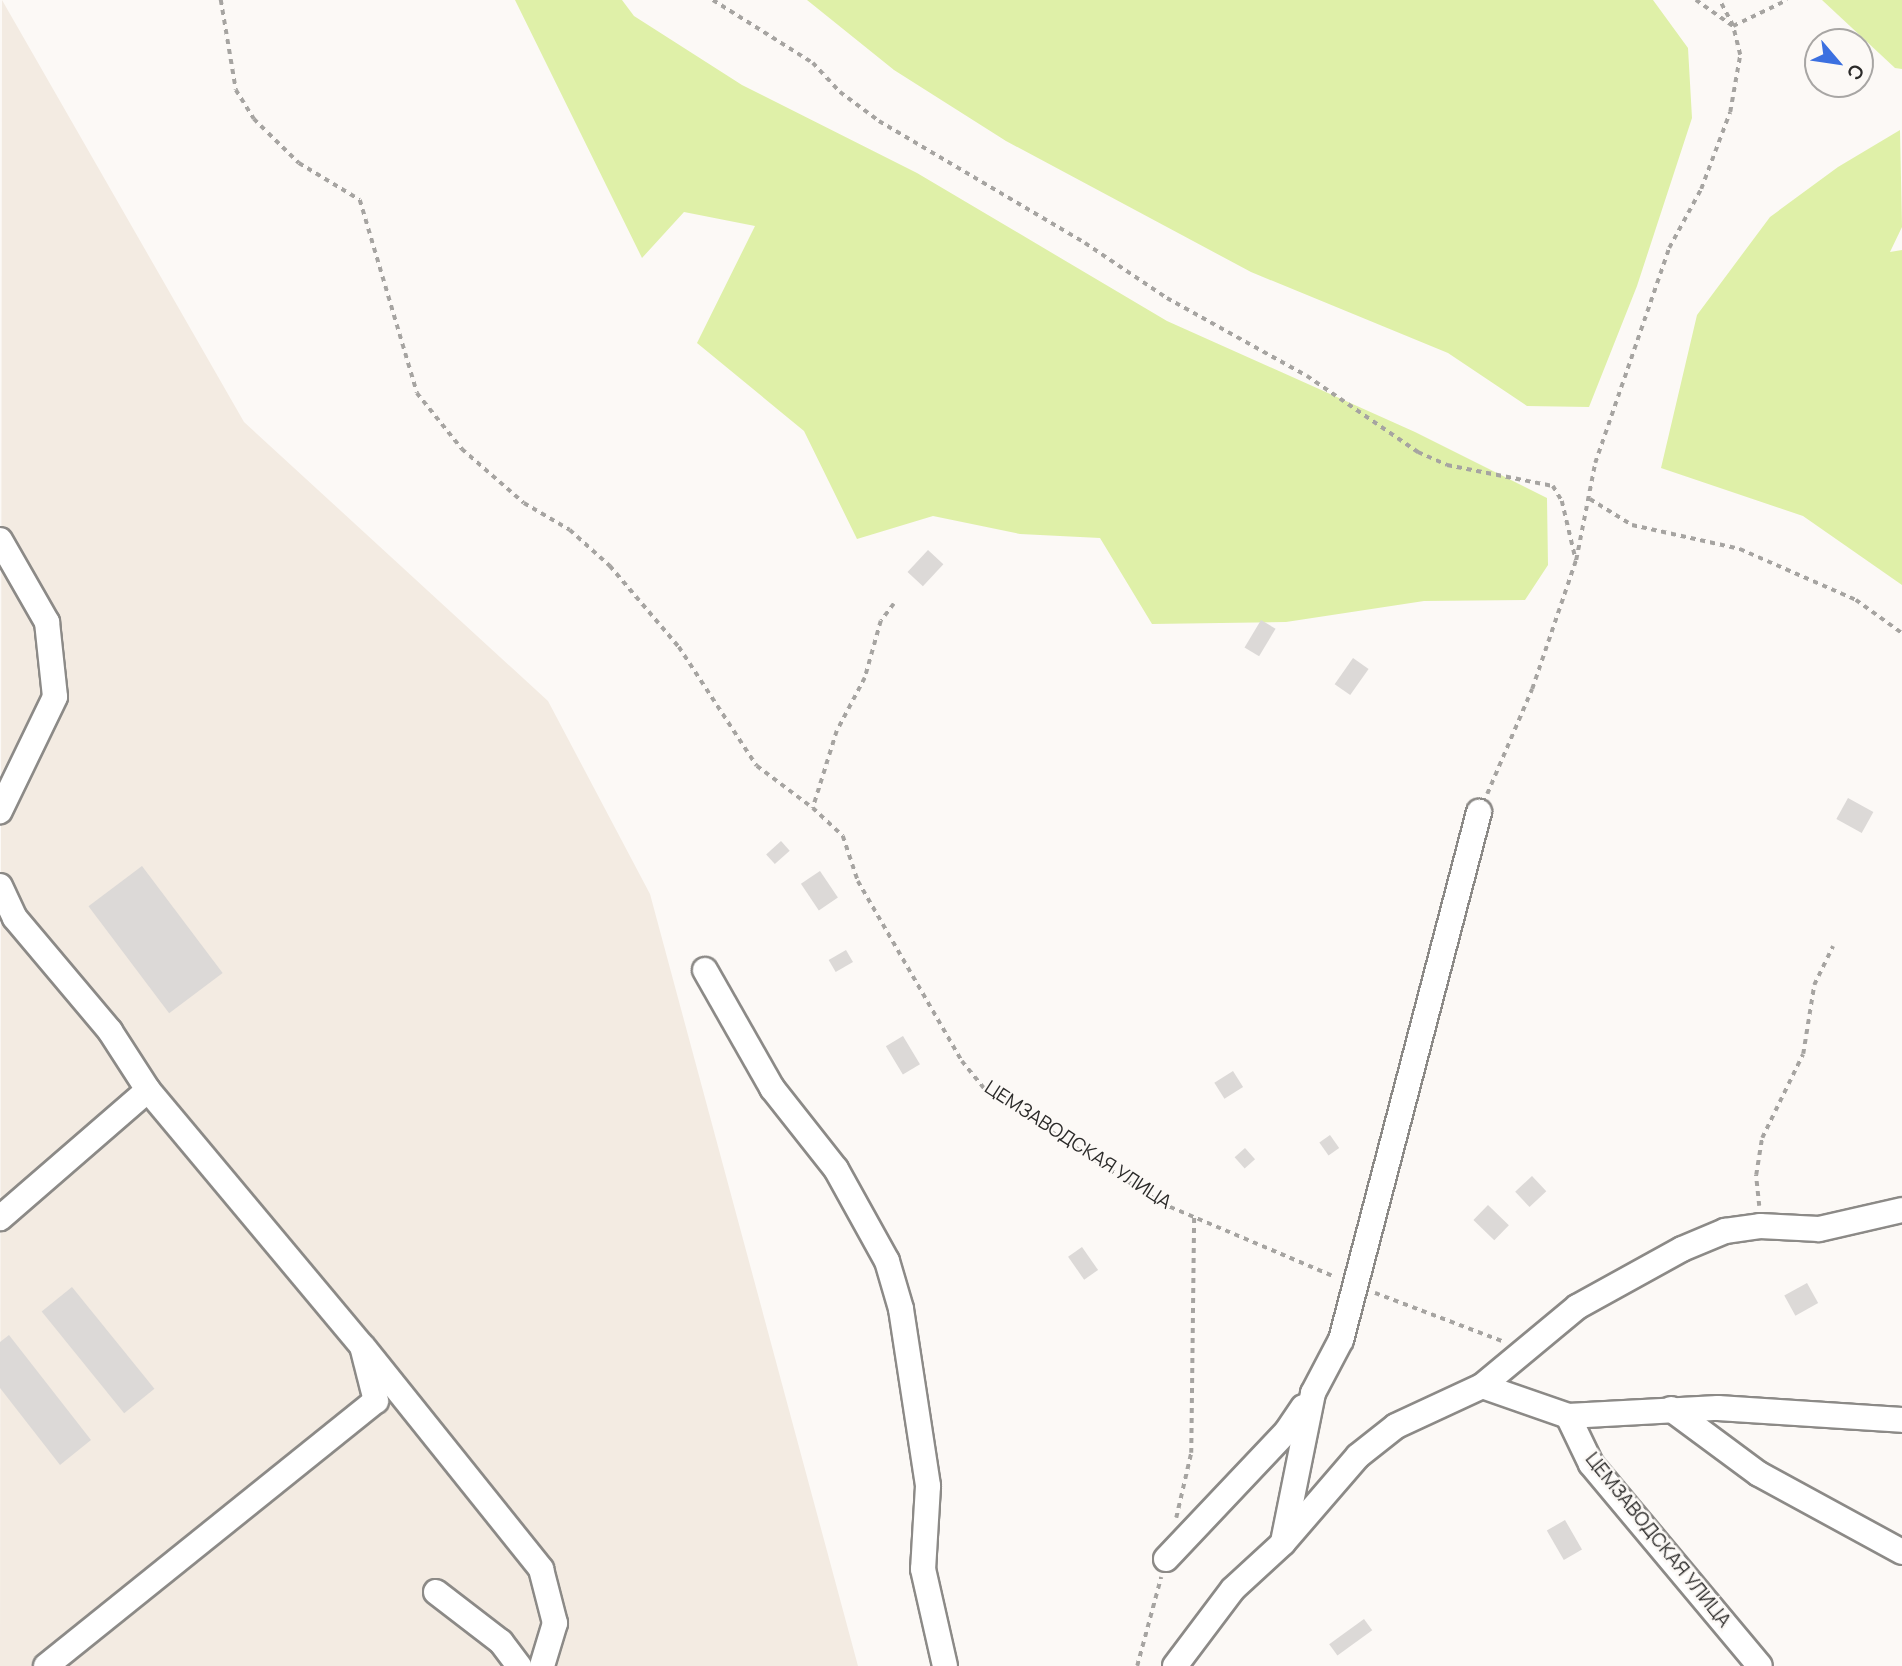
<!DOCTYPE html>
<meta charset="utf-8">
<style>
body{margin:0}
#map{position:relative;width:1902px;height:1666px;overflow:hidden;background:#fcf9f6;font-family:Manrope,sans-serif}
div>[style]{position:absolute}
.built>*{inset:0;background:#f3ebe2}
.green>*{inset:0;background:#dff0a8}
.building>*{inset:0;background:#dcd9d7;transform-origin:0 0}
.path>*{height:3.5px;margin-top:-1.75px;transform-origin:0;background:repeating-linear-gradient(90deg,#a6a4a1 0 5px,transparent 0 10px)}
.roads{filter:drop-shadow(2px 0 #8c8a87) drop-shadow(-2px 0 #8c8a87) drop-shadow(0 2px #8c8a87) drop-shadow(0 -2px #8c8a87)}
.minor>*{height:24px;margin:-12px;padding:0 12px;transform-origin:12px;border-radius:12px;background:#fff}
span{translate:-50% -50%;white-space:nowrap;text-align:center;line-height:1.15;-webkit-text-stroke:5px #fcf9f6;paint-order:stroke}
.street-label{font-size:19px;color:#2b2a29}
.north{position:absolute;left:1804px;top:28px;width:70px;height:70px;box-sizing:border-box;background:#fcf9f6;border:2px solid #a8a6a4;border-radius:50%;rotate:119deg;font-size:19px;font-weight:700;line-height:28px;text-align:center;color:#2b2a29}
.north::after{content:'';display:block;margin:auto;width:24px;height:32px;background:#3c70e0;clip-path:polygon(50% 0,100% 100%,50% 72%,0 100%)}
</style>
<div id="map">
<div class="built">
<div style="clip-path:polygon(2px 0,244px 422px,548px 701px,650px 894px,858px 1666px,0 1666px)"></div>
</div>
<div class="green">
<div style="clip-path:polygon(515px 0,622px 0,634px 16px,742px 85px,917px 173px,1167px 321px,1415px 432px,1547px 498px,1548px 565px,1525px 600px,1424px 601px,1286px 622px,1152px 624px,1100px 538px,1020px 534px,933px 516px,857px 539px,804px 431px,697px 343px,755px 226px,684px 212px,642px 258px)"></div>
<div style="clip-path:polygon(807px 0,1653px 0,1688px 48px,1692px 118px,1637px 286px,1589px 407px,1527px 406px,1448px 353px,1251px 272px,1006px 141px,894px 70px)"></div>
<div style="clip-path:polygon(1822px 0,1902px 0,1902px 69px,1895px 68px)"></div>
<div style="clip-path:polygon(1900px 130px,1902px 227px,1890px 252px,1902px 250px,1902px 585px,1803px 516px,1661px 468px,1697px 315px,1770px 217px,1838px 167px)"></div>
</div>
<div class="building">
<div style="left:928px;top:550px;width:21px;height:30px;rotate:43deg"></div>
<div style="left:1261px;top:620px;width:17px;height:32px;rotate:31deg"></div>
<div style="left:1353px;top:658px;width:19px;height:32px;rotate:35deg"></div>
<div style="left:1848px;top:798px;width:29px;height:24px;rotate:29deg"></div>
<div style="left:781px;top:841px;width:13px;height:20px;rotate:48deg"></div>
<div style="left:142px;top:866px;width:134px;height:67px;rotate:53deg"></div>
<div style="left:820px;top:871px;width:32px;height:23px;rotate:56deg"></div>
<div style="left:846px;top:950px;width:14px;height:20px;rotate:60deg"></div>
<div style="left:903px;top:1036px;width:33px;height:20px;rotate:59deg"></div>
<div style="left:1233px;top:1071px;width:19px;height:22px;rotate:58deg"></div>
<div style="left:1330px;top:1135px;width:16px;height:13px;rotate:55deg"></div>
<div style="left:1245px;top:1148px;width:15px;height:14px;rotate:48deg"></div>
<div style="left:1532px;top:1176px;width:21px;height:23px;rotate:47deg"></div>
<div style="left:1488px;top:1205px;width:29px;height:21px;rotate:44deg"></div>
<div style="left:1082px;top:1247px;width:28px;height:17px;rotate:55deg"></div>
<div style="left:1807px;top:1283px;width:23px;height:26px;rotate:61deg"></div>
<div style="left:72px;top:1287px;width:131px;height:39px;rotate:51deg"></div>
<div style="clip-path:polygon(9px 1335px,91px 1440px,60px 1465px,0 1388px,0 1342px)"></div>
<div style="left:1565px;top:1520px;width:34px;height:21px;rotate:60deg"></div>
<div style="left:1364px;top:1619px;width:14px;height:43px;rotate:54deg"></div>
</div>
<div class="path">
<div style="left:221px;top:0;width:91px;rotate:80.5deg"></div>
<div style="left:236px;top:90px;width:34px;rotate:58deg"></div>
<div style="left:254px;top:119px;width:63px;rotate:44.4deg"></div>
<div style="left:299px;top:163px;width:71px;rotate:31.2deg"></div>
<div style="left:360px;top:200px;width:201px;rotate:73.5deg"></div>
<div style="left:417px;top:393px;width:72px;rotate:51.2deg"></div>
<div style="left:462px;top:449px;width:82px;rotate:41.1deg"></div>
<div style="left:524px;top:503px;width:53px;rotate:30.4deg"></div>
<div style="left:570px;top:530px;width:54px;rotate:42deg"></div>
<div style="left:610px;top:566px;width:106px;rotate:49.6deg"></div>
<div style="left:679px;top:647px;width:142px;rotate:56.8deg"></div>
<div style="left:757px;top:766px;width:70px;rotate:36.9deg"></div>
<div style="left:713px;top:0;width:118px;rotate:32.2deg"></div>
<div style="left:813px;top:63px;width:40px;rotate:47deg"></div>
<div style="left:840px;top:92px;width:49px;rotate:36.6deg"></div>
<div style="left:879px;top:121px;width:239px;rotate:30.6deg"></div>
<div style="left:1085px;top:243px;width:99px;rotate:33.9deg"></div>
<div style="left:1167px;top:298px;width:160px;rotate:29.1deg"></div>
<div style="left:1307px;top:376px;width:135px;rotate:34.4deg"></div>
<div style="left:1418px;top:452px;width:32px;rotate:24deg"></div>
<div style="left:1447px;top:465px;width:108px;rotate:11.2deg"></div>
<div style="left:1553px;top:486px;width:17px;rotate:59deg"></div>
<div style="left:1562px;top:501px;width:61px;rotate:76.7deg"></div>
<div style="left:1696px;top:0;width:45px;rotate:35.1deg"></div>
<div style="left:1733px;top:26px;width:60px;rotate:-25.7deg"></div>
<div style="left:1590px;top:499px;width:49px;rotate:31.8deg"></div>
<div style="left:1632px;top:525px;width:111px;rotate:12.5deg"></div>
<div style="left:1740px;top:549px;width:127px;rotate:23.7deg"></div>
<div style="left:1856px;top:600px;width:57px;rotate:35.7deg"></div>
<div style="left:894px;top:604px;width:21px;rotate:127deg"></div>
<div style="left:881px;top:621px;width:59px;rotate:105.7deg"></div>
<div style="left:865px;top:678px;width:60px;rotate:117.8deg"></div>
<div style="left:837px;top:731px;width:81px;rotate:107.3deg"></div>
<div style="left:813px;top:808px;width:41px;rotate:43deg"></div>
<div style="left:843px;top:836px;width:47px;rotate:71.6deg"></div>
<div style="left:858px;top:881px;width:208px;rotate:60deg"></div>
<div style="left:962px;top:1061px;width:35px;rotate:51deg"></div>
<div style="left:984px;top:1088px;width:211px;rotate:33deg"></div>
<div style="left:1161px;top:1203px;width:189px;rotate:23deg"></div>
<div style="left:1487px;top:794px;width:114px;rotate:-66.8deg"></div>
<div style="left:1532px;top:689px;width:136px;rotate:-71.2deg"></div>
<div style="left:1576px;top:560px;width:99px;rotate:-78.9deg"></div>
<div style="left:1595px;top:463px;width:227px;rotate:-71deg"></div>
<div style="left:1669px;top:248px;width:67px;rotate:-61.5deg"></div>
<div style="left:1701px;top:189px;width:82px;rotate:-69.4deg"></div>
<div style="left:1730px;top:112px;width:58px;rotate:-80deg"></div>
<div style="left:1740px;top:55px;width:30px;rotate:-104deg"></div>
<div style="left:1733px;top:26px;width:30px;rotate:-118deg"></div>
<div style="left:1759px;top:1206px;width:31px;rotate:-96deg"></div>
<div style="left:1756px;top:1175px;width:37px;rotate:-81deg"></div>
<div style="left:1762px;top:1138px;width:93px;rotate:-64deg"></div>
<div style="left:1803px;top:1054px;width:70px;rotate:-80.9deg"></div>
<div style="left:1814px;top:985px;width:43px;rotate:-64deg"></div>
<div style="left:1375px;top:1293px;width:139px;rotate:20.7deg"></div>
<div style="left:1176px;top:1518px;width:67px;rotate:-77deg"></div>
<div style="left:1191px;top:1453px;width:237px;rotate:-89.3deg"></div>
<div style="left:1137px;top:1666px;width:92px;rotate:-74.9deg"></div>
</div>
<div class="roads">
<div class="minor">
<div style="left:0;top:540px;width:95px;rotate:60.2deg"></div>
<div style="left:47px;top:622px;width:75px;rotate:83.9deg"></div>
<div style="left:55px;top:697px;width:127px;rotate:115.8deg"></div>
<div style="left:0;top:886px;width:35px;rotate:65deg"></div>
<div style="left:15px;top:918px;width:148px;rotate:49.9deg"></div>
<div style="left:110px;top:1031px;width:70px;rotate:57.2deg"></div>
<div style="left:148px;top:1090px;width:196px;rotate:139.1deg"></div>
<div style="left:705px;top:970px;width:136px;rotate:60.4deg"></div>
<div style="left:772px;top:1088px;width:103px;rotate:51.7deg"></div>
<div style="left:836px;top:1169px;width:105px;rotate:61deg"></div>
<div style="left:887px;top:1261px;width:50px;rotate:73.7deg"></div>
<div style="left:901px;top:1309px;width:179px;rotate:81.3deg"></div>
<div style="left:928px;top:1486px;width:83px;rotate:93.4deg"></div>
<div style="left:923px;top:1569px;width:99px;rotate:77.2deg"></div>
<div style="left:365px;top:1349px;width:282px;rotate:51.3deg"></div>
<div style="left:541px;top:1569px;width:56px;rotate:75.5deg"></div>
<div style="left:555px;top:1623px;width:45px;rotate:106.8deg"></div>
<div style="left:1482px;top:1386px;width:91px;rotate:19.2deg"></div>
<div style="left:1568px;top:1416px;width:53px;rotate:64.4deg"></div>
<div style="left:1591px;top:1464px;width:263px;rotate:50.1deg"></div>
<div style="left:1671px;top:1409px;width:109px;rotate:36.5deg"></div>
<div style="left:1759px;top:1474px;width:163px;rotate:28.6deg"></div>
<div style="left:1568px;top:1416px;width:150px;rotate:-3.1deg"></div>
<div style="left:1718px;top:1408px;width:184px;rotate:3.7deg"></div>
<div style="left:1283px;top:1542px;width:152px;rotate:-78.6deg"></div>
<div style="left:1313px;top:1393px;width:60px;rotate:-62.2deg"></div>
<div style="left:1341px;top:1340px;width:546px;rotate:-75.35deg"></div>
<div style="left:1166px;top:1559px;width:176px;rotate:-46.6deg"></div>
<div style="left:1287px;top:1431px;width:29px;rotate:-56deg"></div>
<div style="left:436px;top:1592px;width:82px;rotate:37.6deg"></div>
<div style="left:501px;top:1642px;width:30px;rotate:53deg"></div>
<div style="left:46px;top:1666px;width:423px;rotate:-38.8deg"></div>
<div style="left:376px;top:1401px;width:57px;rotate:-104.3deg"></div>
<div style="left:362px;top:1346px;width:334px;rotate:-129.9deg"></div>
<div style="left:1175px;top:1666px;width:96px;rotate:-53deg"></div>
<div style="left:1233px;top:1589px;width:68px;rotate:-42.6deg"></div>
<div style="left:1283px;top:1543px;width:115px;rotate:-49.2deg"></div>
<div style="left:1358px;top:1456px;width:48px;rotate:-38.3deg"></div>
<div style="left:1396px;top:1426px;width:95px;rotate:-24.9deg"></div>
<div style="left:1482px;top:1386px;width:124px;rotate:-39.7deg"></div>
<div style="left:1577px;top:1307px;width:120px;rotate:-28.9deg"></div>
<div style="left:1682px;top:1249px;width:47px;rotate:-22.7deg"></div>
<div style="left:1725px;top:1231px;width:35px;rotate:-8deg"></div>
<div style="left:1760px;top:1226px;width:59px;rotate:2.9deg"></div>
<div style="left:1819px;top:1229px;width:85px;rotate:-12.9deg"></div>
</div>
</div>
<div class="street-label">
<span style="left:1078px;top:1145px;rotate:33deg">ЦЕМЗАВОДСКАЯ УЛИЦА</span>
<span style="left:1658px;top:1540px;rotate:51deg">ЦЕМЗАВОДСКАЯ УЛИЦА</span>
</div>
<div class="north">С</div>
</div>
